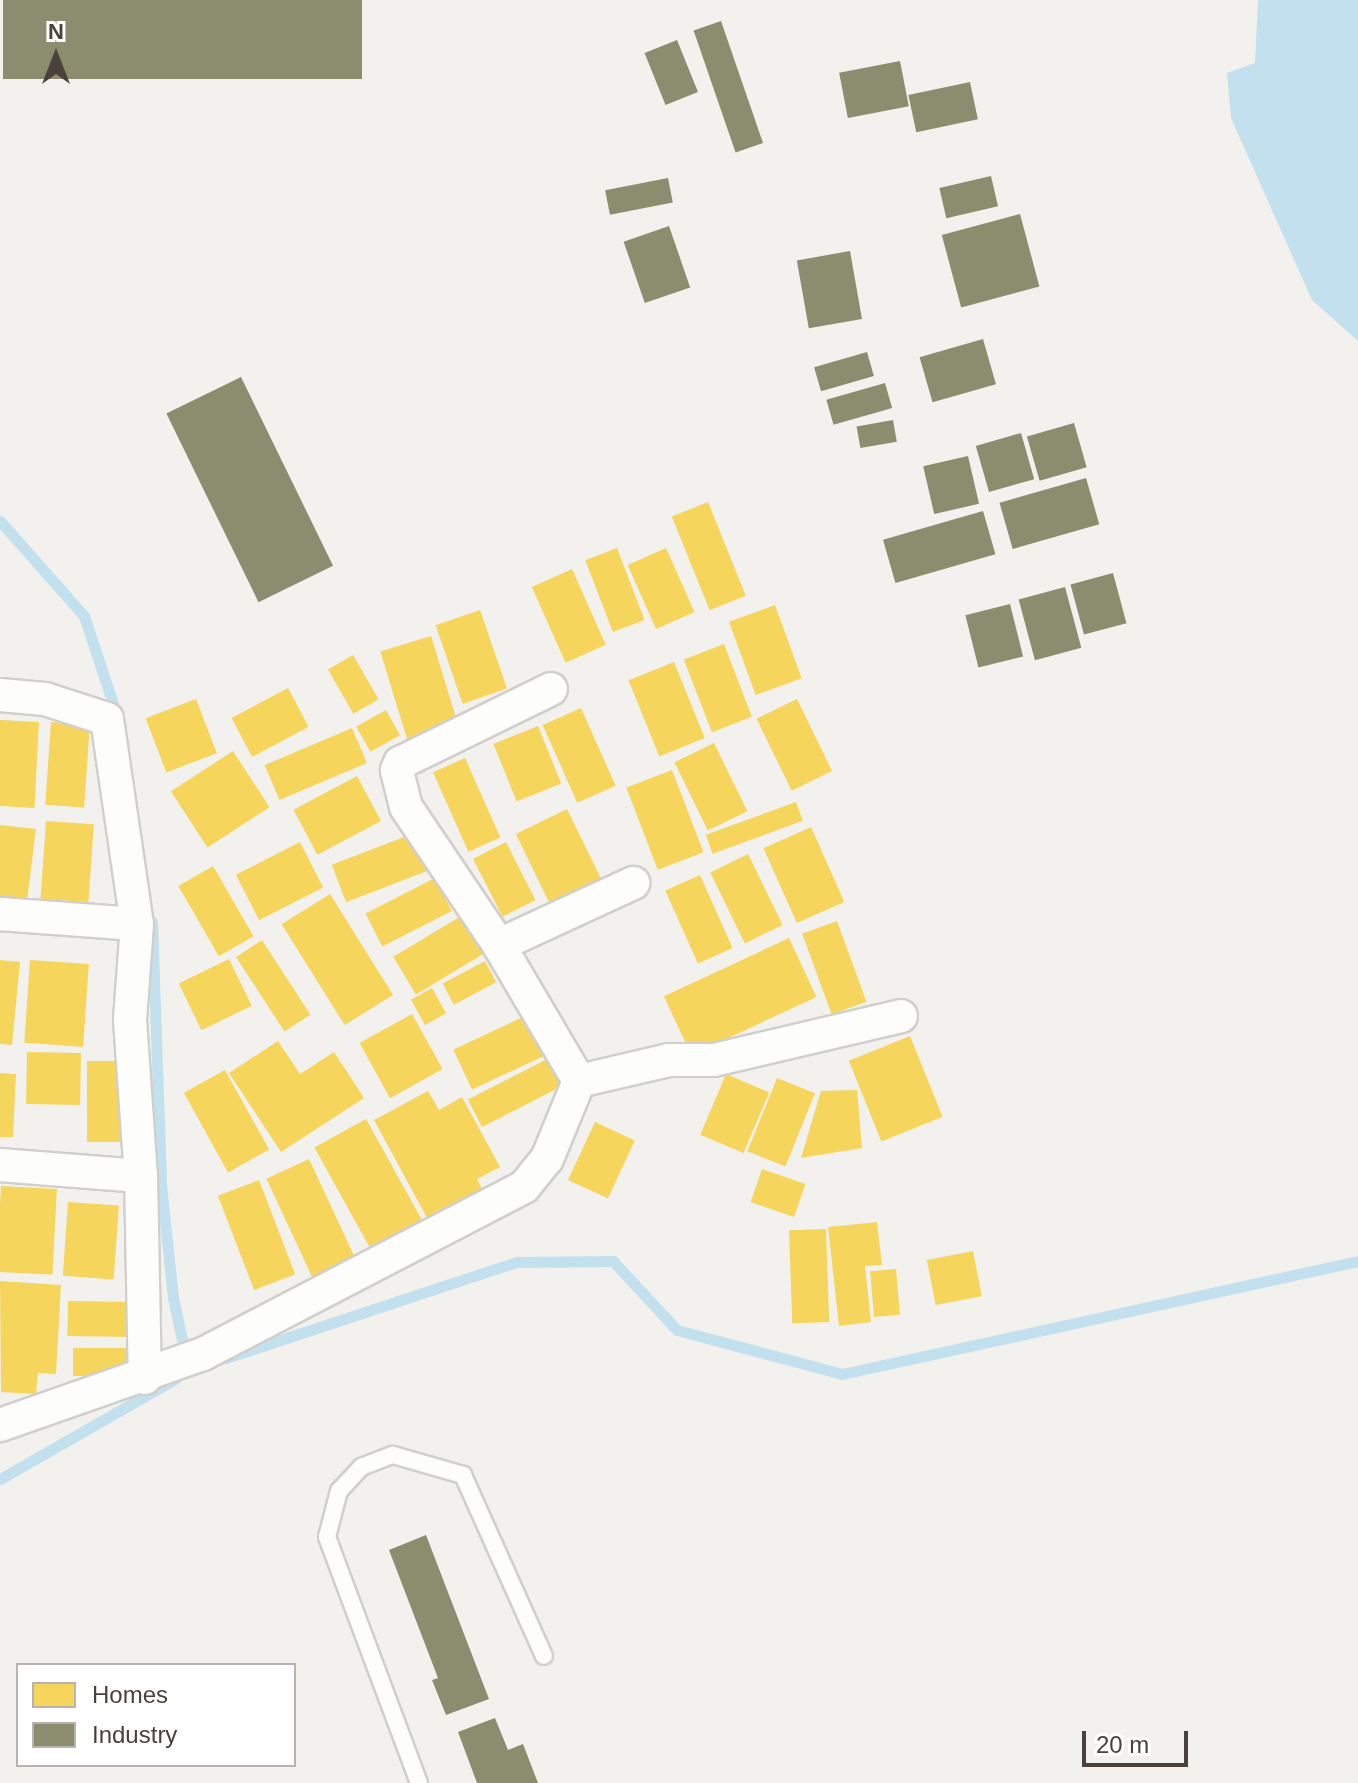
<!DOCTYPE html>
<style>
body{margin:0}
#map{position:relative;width:1358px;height:1783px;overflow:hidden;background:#f3f1ee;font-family:Helvetica,sans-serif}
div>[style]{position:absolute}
.water>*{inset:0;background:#c2e0ed}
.homes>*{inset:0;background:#f6d55c;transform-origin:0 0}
.industry>*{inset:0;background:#8c8c6e;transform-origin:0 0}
.stream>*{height:11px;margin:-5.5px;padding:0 5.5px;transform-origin:5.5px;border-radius:5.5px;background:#c2e0ed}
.roads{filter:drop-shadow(2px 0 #d1cfcc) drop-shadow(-2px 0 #d1cfcc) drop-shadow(0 2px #d1cfcc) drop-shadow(0 -2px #d1cfcc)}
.service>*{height:16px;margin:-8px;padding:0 8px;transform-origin:8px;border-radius:8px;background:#fdfdfc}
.minor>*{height:32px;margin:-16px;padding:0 16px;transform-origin:16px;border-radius:16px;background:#fdfdfc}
span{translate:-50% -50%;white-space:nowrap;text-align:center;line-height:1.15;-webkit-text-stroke:8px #fff;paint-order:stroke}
.legend{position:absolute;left:16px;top:1663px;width:280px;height:104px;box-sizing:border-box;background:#fff;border:2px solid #b6b3b0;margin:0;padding:10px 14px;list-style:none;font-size:24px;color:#49423a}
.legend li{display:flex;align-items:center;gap:16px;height:40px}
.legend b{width:40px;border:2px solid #b6b3b0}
.north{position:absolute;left:16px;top:16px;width:80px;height:80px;-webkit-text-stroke:6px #fff;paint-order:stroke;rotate:0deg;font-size:22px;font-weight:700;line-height:32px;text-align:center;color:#49423a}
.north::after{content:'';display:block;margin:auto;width:28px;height:36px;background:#49423a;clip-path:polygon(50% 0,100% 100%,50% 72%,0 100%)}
.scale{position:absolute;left:1082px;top:1731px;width:106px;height:36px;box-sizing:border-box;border:4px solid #49423a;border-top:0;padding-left:10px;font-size:24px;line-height:28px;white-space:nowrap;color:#49423a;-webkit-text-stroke:6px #fff;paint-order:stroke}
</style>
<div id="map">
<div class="water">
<div style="clip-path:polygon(1258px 0,1358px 0,1358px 341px,1312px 300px,1231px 118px,1227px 73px,1255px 63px)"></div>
</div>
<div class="homes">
<div style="left:708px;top:502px;width:101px;height:39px;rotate:68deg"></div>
<div style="left:617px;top:548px;width:77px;height:34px;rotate:69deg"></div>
<div style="left:666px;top:548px;width:70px;height:42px;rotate:66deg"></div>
<div style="left:572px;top:569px;width:83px;height:44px;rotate:66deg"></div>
<div style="left:775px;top:605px;width:78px;height:49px;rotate:70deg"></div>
<div style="left:480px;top:610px;width:83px;height:47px;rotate:71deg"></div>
<div style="left:431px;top:636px;width:93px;height:53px;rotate:73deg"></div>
<div style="left:724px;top:644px;width:78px;height:43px;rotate:69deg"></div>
<div style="left:353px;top:655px;width:51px;height:29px;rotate:60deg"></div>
<div style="left:674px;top:662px;width:82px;height:49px;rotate:68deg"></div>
<div style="left:288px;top:688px;width:44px;height:64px;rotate:62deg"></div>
<div style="left:196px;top:699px;width:58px;height:54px;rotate:69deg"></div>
<div style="left:797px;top:699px;width:80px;height:45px;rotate:64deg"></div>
<div style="left:581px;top:708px;width:85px;height:42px;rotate:66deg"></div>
<div style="left:386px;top:710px;width:29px;height:34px;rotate:61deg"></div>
<div style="left:0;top:720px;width:39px;height:86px;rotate:3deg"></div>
<div style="left:51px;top:722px;width:39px;height:83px;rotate:4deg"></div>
<div style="left:538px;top:726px;width:62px;height:48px;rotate:68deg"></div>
<div style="left:352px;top:728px;width:38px;height:95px;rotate:67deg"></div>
<div style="left:714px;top:743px;width:76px;height:44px;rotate:64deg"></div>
<div style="left:233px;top:751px;width:67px;height:74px;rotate:57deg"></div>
<div style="left:465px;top:758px;width:87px;height:35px;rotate:66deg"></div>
<div style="left:672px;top:770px;width:88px;height:49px;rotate:69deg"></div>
<div style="left:357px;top:776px;width:51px;height:72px;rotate:62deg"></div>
<div style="left:796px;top:802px;width:20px;height:96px;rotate:70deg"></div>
<div style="left:567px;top:809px;width:81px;height:57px;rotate:64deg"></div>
<div style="left:46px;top:821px;width:48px;height:78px;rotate:4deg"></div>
<div style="clip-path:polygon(0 825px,36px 829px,27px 901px,0 898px)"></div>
<div style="left:811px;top:827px;width:82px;height:52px;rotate:66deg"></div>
<div style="left:412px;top:834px;width:40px;height:86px;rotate:69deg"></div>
<div style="left:300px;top:842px;width:51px;height:72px;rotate:63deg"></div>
<div style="left:506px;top:842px;width:65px;height:37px;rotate:63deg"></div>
<div style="left:748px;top:854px;width:79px;height:42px;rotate:64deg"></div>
<div style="left:213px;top:866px;width:81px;height:40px;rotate:60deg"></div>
<div style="left:700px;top:875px;width:80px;height:38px;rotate:66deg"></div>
<div style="left:435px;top:878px;width:37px;height:78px;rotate:63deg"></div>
<div style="left:330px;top:894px;width:119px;height:57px;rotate:58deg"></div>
<div style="left:461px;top:916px;width:44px;height:79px;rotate:59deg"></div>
<div style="left:837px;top:921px;width:86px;height:37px;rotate:70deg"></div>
<div style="left:789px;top:938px;width:65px;height:138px;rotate:65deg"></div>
<div style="left:262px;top:940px;width:89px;height:31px;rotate:57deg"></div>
<div style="left:229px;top:959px;width:52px;height:56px;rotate:64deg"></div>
<div style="clip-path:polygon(0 960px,20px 962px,12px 1045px,0 1044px)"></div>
<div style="left:30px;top:960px;width:59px;height:83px;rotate:4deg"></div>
<div style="left:485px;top:961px;width:24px;height:48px;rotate:62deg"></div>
<div style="left:432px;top:988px;width:29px;height:24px;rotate:61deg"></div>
<div style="left:534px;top:1012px;width:44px;height:89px;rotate:65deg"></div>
<div style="left:412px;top:1014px;width:63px;height:60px;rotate:61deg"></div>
<div style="left:910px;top:1036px;width:87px;height:66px;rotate:68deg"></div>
<div style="clip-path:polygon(278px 1041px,300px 1074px,334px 1052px,364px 1098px,281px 1152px,229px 1073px)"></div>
<div style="left:27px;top:1052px;width:54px;height:52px;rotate:1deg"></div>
<div style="left:557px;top:1054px;width:31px;height:100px;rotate:63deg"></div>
<div style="left:87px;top:1061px;width:41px;height:81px"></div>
<div style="left:225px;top:1070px;width:91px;height:47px;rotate:61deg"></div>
<div style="clip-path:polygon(0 1073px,16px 1074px,13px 1137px,0 1137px)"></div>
<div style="left:726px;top:1074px;width:47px;height:66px;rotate:23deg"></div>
<div style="left:777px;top:1078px;width:41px;height:79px;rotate:22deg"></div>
<div style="clip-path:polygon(857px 1090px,862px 1148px,801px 1158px,821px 1091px)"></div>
<div style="clip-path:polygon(428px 1091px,439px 1110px,462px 1097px,500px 1167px,477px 1179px,488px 1200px,433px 1229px,374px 1120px)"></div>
<div style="left:366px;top:1119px;width:128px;height:59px;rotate:61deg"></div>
<div style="left:595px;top:1122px;width:44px;height:64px;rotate:25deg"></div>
<div style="left:309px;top:1159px;width:118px;height:47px;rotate:65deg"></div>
<div style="left:762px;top:1169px;width:46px;height:35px;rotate:19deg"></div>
<div style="left:259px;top:1180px;width:101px;height:44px;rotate:69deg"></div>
<div style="left:1px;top:1186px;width:56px;height:86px;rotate:3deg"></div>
<div style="left:68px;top:1202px;width:51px;height:74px;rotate:4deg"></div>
<div style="clip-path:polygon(877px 1222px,882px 1265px,865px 1266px,871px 1322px,839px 1326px,828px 1227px)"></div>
<div style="left:826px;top:1229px;width:93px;height:37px;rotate:88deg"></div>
<div style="left:973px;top:1251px;width:46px;height:47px;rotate:79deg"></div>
<div style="left:896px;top:1269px;width:46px;height:26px;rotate:85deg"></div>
<div style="clip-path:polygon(0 1281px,61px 1285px,56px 1374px,38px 1373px,36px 1394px,1px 1392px)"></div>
<div style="left:68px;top:1301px;width:64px;height:35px;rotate:1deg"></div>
<div style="left:73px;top:1348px;width:65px;height:28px"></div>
</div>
<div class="industry">
<div style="left:3px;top:0;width:359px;height:79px"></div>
<div style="left:721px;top:21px;width:129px;height:29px;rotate:71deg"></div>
<div style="left:677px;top:40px;width:56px;height:35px;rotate:68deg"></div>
<div style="left:900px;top:61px;width:46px;height:62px;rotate:79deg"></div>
<div style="left:970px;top:82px;width:38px;height:63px;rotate:78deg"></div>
<div style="left:991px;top:176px;width:31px;height:53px;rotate:77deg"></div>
<div style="left:668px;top:178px;width:25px;height:64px;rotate:79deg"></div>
<div style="left:1020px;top:214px;width:75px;height:81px;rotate:75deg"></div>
<div style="left:669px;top:226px;width:65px;height:48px;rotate:71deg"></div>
<div style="left:850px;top:251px;width:69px;height:54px;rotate:80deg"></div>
<div style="left:983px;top:339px;width:47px;height:66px;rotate:74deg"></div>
<div style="left:867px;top:352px;width:25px;height:55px;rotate:74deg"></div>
<div style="left:241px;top:377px;width:210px;height:83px;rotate:64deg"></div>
<div style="left:885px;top:383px;width:26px;height:61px;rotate:74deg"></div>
<div style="left:893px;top:420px;width:22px;height:37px;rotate:80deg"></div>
<div style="left:1074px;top:423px;width:46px;height:49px;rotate:74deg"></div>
<div style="left:1021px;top:433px;width:48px;height:47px;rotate:74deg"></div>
<div style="left:968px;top:456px;width:49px;height:46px;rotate:77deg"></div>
<div style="left:1086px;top:478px;width:48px;height:90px;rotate:74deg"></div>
<div style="left:983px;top:511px;width:45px;height:104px;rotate:74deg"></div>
<div style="left:1113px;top:573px;width:52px;height:44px;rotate:75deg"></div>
<div style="left:1065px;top:587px;width:63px;height:48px;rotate:75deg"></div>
<div style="left:1010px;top:604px;width:54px;height:46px;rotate:76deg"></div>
<div style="clip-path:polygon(426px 1535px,489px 1699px,446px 1715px,432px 1680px,438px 1678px,389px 1550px)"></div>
<div style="clip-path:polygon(495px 1718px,508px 1750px,523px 1744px,538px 1783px,477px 1783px,458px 1732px)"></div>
</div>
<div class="stream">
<div style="left:0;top:521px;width:127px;rotate:48.5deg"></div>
<div style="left:84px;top:616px;width:108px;rotate:71.7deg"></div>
<div style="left:152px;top:922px;width:263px;rotate:88deg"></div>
<div style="left:161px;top:1185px;width:114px;rotate:83.9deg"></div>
<div style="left:173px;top:1298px;width:61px;rotate:77.8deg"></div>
<div style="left:226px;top:1358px;width:306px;rotate:-18.3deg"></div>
<div style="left:517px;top:1262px;width:96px;rotate:-0.6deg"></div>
<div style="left:613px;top:1261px;width:94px;rotate:47.2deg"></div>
<div style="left:677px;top:1330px;width:171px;rotate:14.9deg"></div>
<div style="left:842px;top:1374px;width:528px;rotate:-12.35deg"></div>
<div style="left:0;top:1479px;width:203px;rotate:-29.8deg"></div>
</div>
<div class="roads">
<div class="service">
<div style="left:419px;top:1783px;width:263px;rotate:-110.5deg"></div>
<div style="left:327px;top:1537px;width:48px;rotate:-75.4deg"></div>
<div style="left:339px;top:1491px;width:33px;rotate:-47deg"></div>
<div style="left:361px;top:1467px;width:34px;rotate:-21deg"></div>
<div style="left:393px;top:1455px;width:73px;rotate:15.9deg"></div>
<div style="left:463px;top:1475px;width:198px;rotate:65.9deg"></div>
</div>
<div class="minor">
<div style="left:0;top:695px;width:45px;rotate:5.1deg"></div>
<div style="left:45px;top:699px;width:65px;rotate:17.9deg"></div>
<div style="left:107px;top:719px;width:207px;rotate:81.7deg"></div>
<div style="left:137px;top:924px;width:96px;rotate:94.2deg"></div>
<div style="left:130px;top:1020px;width:156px;rotate:86deg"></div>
<div style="left:141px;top:1176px;width:202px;rotate:88.9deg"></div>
<div style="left:0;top:914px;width:137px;rotate:4.2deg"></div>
<div style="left:499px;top:945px;width:148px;rotate:-24.8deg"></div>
<div style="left:579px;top:1081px;width:92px;rotate:-13.1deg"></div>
<div style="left:669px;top:1060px;width:45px"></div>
<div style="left:714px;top:1060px;width:192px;rotate:-13.2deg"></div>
<div style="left:0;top:1165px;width:141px;rotate:4.5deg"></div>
<div style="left:0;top:1425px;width:215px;rotate:-19.3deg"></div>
<div style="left:203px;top:1354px;width:362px;rotate:-27.5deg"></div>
<div style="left:524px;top:1187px;width:36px;rotate:-51deg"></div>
<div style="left:547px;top:1159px;width:84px;rotate:-67.7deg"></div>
<div style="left:579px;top:1081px;width:158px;rotate:-120.5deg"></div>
<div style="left:499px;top:945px;width:166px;rotate:-124deg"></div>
<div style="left:406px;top:807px;width:38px;rotate:-104deg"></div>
<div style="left:397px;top:770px;width:8px;rotate:-67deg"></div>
<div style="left:400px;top:763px;width:168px;rotate:-26.1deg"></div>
</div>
</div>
<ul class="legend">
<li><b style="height:22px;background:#f6d55c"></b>Homes</li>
<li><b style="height:22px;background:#8c8c6e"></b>Industry</li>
</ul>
<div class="north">N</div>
<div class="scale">20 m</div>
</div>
